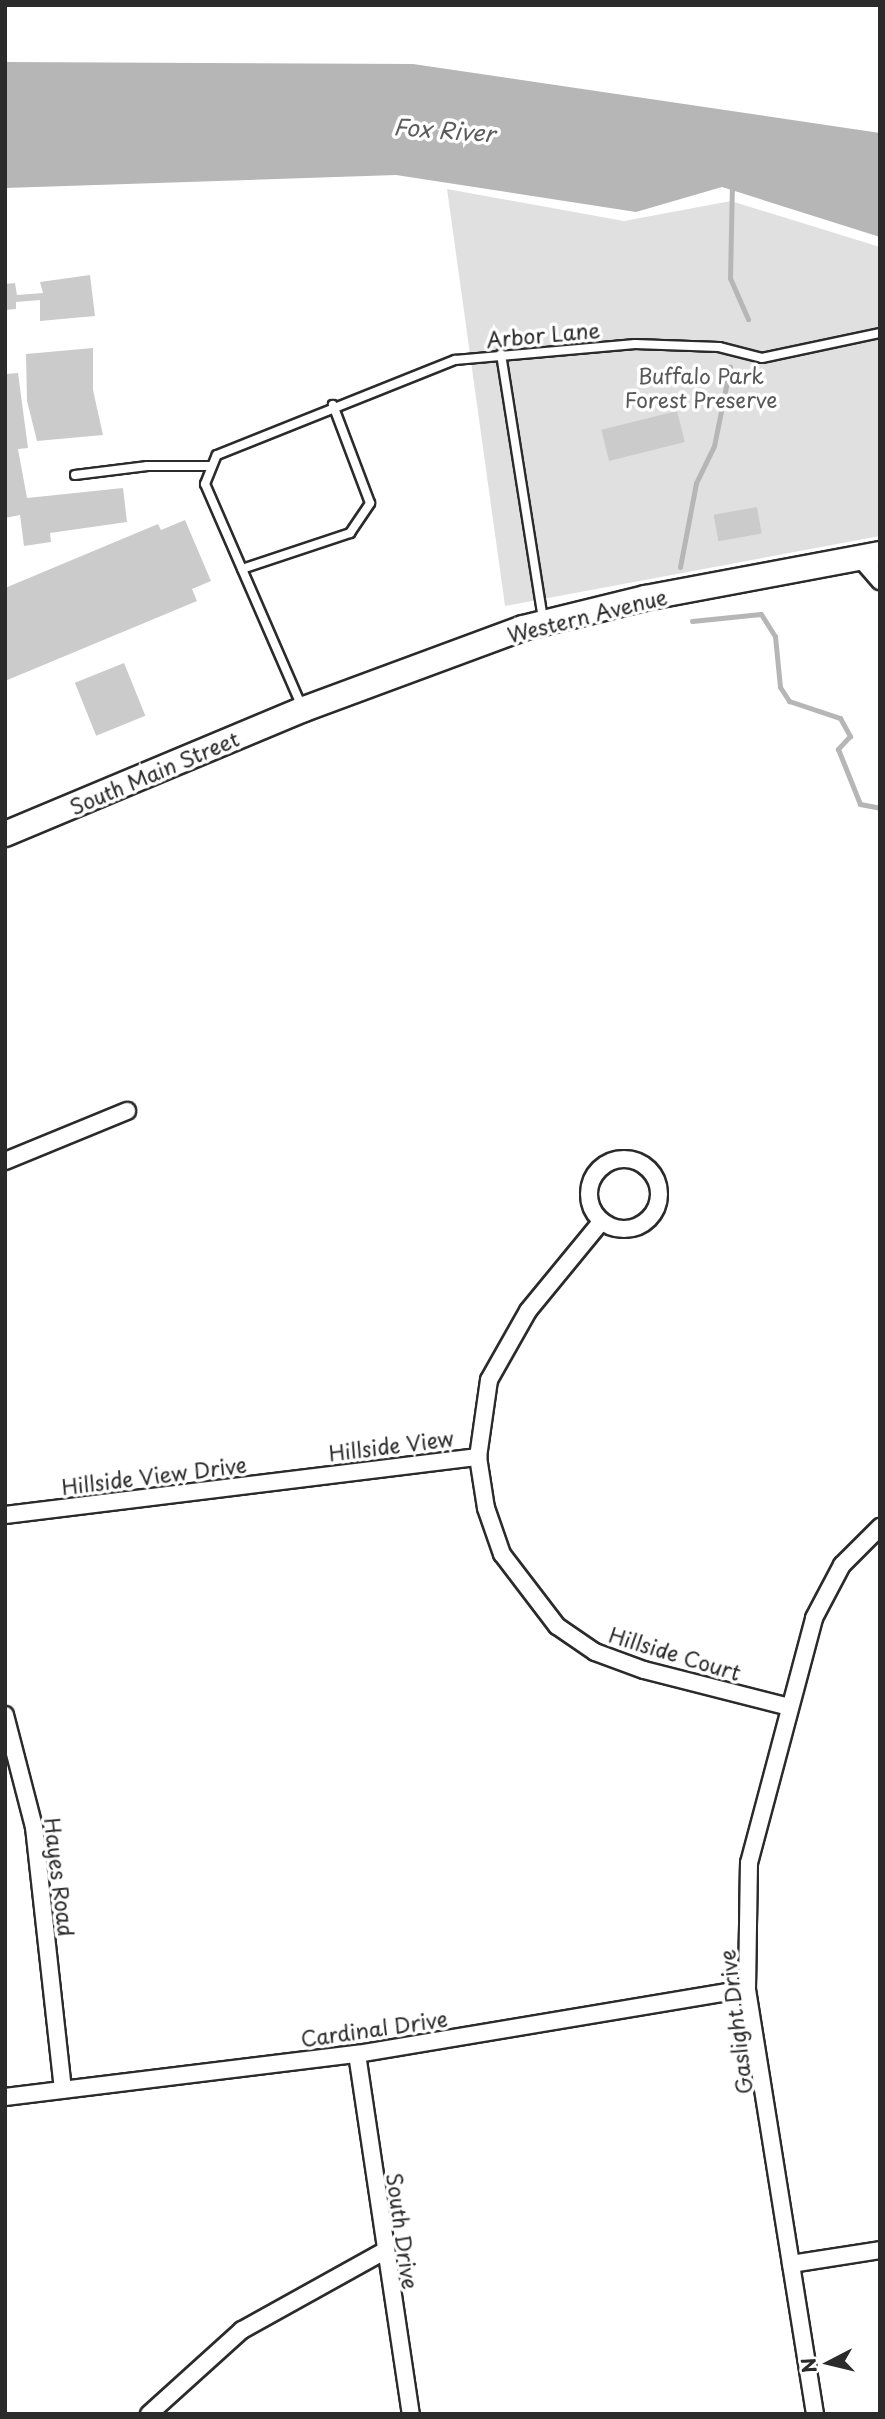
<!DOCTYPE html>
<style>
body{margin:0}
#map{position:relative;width:885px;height:2419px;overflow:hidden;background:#fff;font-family:"Playpen Sans",sans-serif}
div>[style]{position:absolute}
.green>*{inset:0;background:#e0e0e0}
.water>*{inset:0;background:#b6b6b6}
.stream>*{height:5px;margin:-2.5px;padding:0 2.5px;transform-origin:2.5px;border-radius:2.5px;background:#b6b6b6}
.building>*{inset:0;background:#cbcbcb;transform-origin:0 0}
.roads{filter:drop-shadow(2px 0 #2b2b2b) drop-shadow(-2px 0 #2b2b2b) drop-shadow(0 2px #2b2b2b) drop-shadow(0 -2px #2b2b2b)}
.lane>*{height:8px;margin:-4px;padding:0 4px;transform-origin:4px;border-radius:4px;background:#fff}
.street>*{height:16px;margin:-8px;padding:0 8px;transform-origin:8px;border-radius:8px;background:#fff}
.street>.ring{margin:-8px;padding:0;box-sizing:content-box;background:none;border:16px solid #fff;border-radius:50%}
.primary>*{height:24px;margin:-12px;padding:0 12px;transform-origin:12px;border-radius:12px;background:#fff}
span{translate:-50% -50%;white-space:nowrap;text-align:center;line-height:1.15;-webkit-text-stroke:7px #fff;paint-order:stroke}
.street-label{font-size:21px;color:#2b2b2b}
.park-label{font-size:21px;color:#585858}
.water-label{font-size:23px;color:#5c5c5c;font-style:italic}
.frame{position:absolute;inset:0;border:7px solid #2b2b2b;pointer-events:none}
.north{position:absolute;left:794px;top:2328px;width:70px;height:70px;-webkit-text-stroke:5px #fff;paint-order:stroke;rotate:263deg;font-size:19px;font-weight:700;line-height:28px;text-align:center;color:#2b2b2b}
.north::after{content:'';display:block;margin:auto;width:24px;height:32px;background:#2b2b2b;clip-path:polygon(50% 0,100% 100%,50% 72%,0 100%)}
</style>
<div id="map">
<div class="green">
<div style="clip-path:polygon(447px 189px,624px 221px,731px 201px,880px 247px,880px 536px,505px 606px)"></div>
</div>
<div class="water">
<div style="clip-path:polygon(5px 62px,413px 64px,880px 133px,880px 237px,722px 187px,636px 212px,396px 175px,5px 188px)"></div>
</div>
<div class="stream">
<div style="left:732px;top:183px;width:95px;rotate:91.2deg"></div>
<div style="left:730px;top:278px;width:45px;rotate:66.3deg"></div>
<div style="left:680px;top:567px;width:86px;rotate:-79.2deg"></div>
<div style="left:696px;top:483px;width:41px;rotate:-64.1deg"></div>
<div style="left:714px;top:446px;width:81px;rotate:-78.6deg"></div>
<div style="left:692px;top:621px;width:69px;rotate:-5.8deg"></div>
<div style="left:761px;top:614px;width:26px;rotate:58deg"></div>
<div style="left:775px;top:636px;width:51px;rotate:84.4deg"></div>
<div style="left:780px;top:687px;width:17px;rotate:57deg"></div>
<div style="left:789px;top:701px;width:54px;rotate:18.4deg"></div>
<div style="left:840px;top:718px;width:21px;rotate:61deg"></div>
<div style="left:850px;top:736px;width:18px;rotate:133deg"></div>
<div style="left:838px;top:749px;width:59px;rotate:68.2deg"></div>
<div style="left:860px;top:804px;width:20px;rotate:11deg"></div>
</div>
<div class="building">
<div style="clip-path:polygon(90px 275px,95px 316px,40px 321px,40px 300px,16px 302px,16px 309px,5px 310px,5px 284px,15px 283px,17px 295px,43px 293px,40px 282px)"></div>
<div style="clip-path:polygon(93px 348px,93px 390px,103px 435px,37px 441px,27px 401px,26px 354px)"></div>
<div style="clip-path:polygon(18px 373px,28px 448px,18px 449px,27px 498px,123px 488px,127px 522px,50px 533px,51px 542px,24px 546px,20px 515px,5px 518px,5px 374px)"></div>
<div style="left:677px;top:411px;width:32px;height:78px;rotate:76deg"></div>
<div style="left:757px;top:507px;width:27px;height:44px;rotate:80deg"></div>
<div style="clip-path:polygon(185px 520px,211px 581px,192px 589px,197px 601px,5px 681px,5px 588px,158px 524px,161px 530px)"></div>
<div style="left:124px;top:663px;width:57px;height:53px;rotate:68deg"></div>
</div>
<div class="roads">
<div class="lane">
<div style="left:501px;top:354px;width:269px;rotate:81deg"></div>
<div style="left:75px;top:475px;width:73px;rotate:-7.1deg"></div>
<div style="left:147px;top:466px;width:64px"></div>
<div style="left:242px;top:569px;width:114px;rotate:-18.4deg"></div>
<div style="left:350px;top:533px;width:36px;rotate:-56deg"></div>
<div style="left:370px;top:503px;width:105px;rotate:-110.7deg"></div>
<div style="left:302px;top:707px;width:243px;rotate:-113.5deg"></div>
<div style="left:205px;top:484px;width:31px;rotate:-68deg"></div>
<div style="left:217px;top:455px;width:256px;rotate:-21.8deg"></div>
<div style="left:455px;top:360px;width:181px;rotate:-5.1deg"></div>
<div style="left:635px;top:344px;width:84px;rotate:2deg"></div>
<div style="left:719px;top:347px;width:44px;rotate:14.3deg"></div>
<div style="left:762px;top:358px;width:121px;rotate:-12deg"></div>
</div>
<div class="street">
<div style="left:859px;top:557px;width:32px;rotate:49deg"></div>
<div class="ring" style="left:589px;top:1159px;width:54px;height:54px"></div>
<div style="left:5px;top:1161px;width:132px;rotate:-22.3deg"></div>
<div style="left:601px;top:1222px;width:115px;rotate:129.4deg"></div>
<div style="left:528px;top:1311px;width:79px;rotate:119.5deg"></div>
<div style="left:489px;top:1380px;width:78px;rotate:98.1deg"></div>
<div style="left:478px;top:1457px;width:52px;rotate:81.1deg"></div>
<div style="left:486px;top:1508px;width:49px;rotate:70.8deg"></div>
<div style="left:502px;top:1554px;width:91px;rotate:52.6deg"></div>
<div style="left:557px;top:1626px;width:46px;rotate:34.4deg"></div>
<div style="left:595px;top:1652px;width:52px;rotate:20.2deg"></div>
<div style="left:644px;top:1670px;width:150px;rotate:14.3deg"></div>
<div style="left:5px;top:1515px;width:477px;rotate:-7deg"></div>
<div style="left:5px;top:1715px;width:116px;rotate:75.5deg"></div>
<div style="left:34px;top:1827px;width:264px;rotate:83.7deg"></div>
<div style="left:357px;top:2054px;width:364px;rotate:81.5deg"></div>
<div style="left:5px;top:2097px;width:355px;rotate:-7deg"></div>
<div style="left:357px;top:2054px;width:395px;rotate:-9.5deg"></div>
<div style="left:791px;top:2264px;width:90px;rotate:-8.9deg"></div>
<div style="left:149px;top:2414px;width:125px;rotate:-42.1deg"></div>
<div style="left:242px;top:2330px;width:161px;rotate:-29deg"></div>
<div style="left:815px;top:2414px;width:430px;rotate:-99.1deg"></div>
<div style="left:747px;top:1989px;width:126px;rotate:-89.1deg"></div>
<div style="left:749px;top:1863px;width:253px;rotate:-75.1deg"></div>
<div style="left:814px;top:1618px;width:60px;rotate:-62.2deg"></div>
<div style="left:842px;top:1565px;width:54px;rotate:-45deg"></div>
</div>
<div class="primary">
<div style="left:5px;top:834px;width:324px;rotate:-22.7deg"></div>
<div style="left:304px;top:709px;width:233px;rotate:-20.3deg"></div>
<div style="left:523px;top:628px;width:126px;rotate:-13.8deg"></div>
<div style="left:645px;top:598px;width:239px;rotate:-10.6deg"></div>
</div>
</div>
<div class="street-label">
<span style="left:543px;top:334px;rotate:-5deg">Arbor Lane</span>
<span style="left:587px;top:615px;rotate:-14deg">Western Avenue</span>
<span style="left:154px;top:772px;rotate:-23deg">South Main Street</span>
<span style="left:391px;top:1445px;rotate:-7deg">Hillside View</span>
<span style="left:154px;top:1475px;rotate:-7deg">Hillside View Drive</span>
<span style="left:675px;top:1653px;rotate:17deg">Hillside Court</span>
<span style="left:60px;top:1877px;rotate:83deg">Hayes Road</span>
<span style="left:735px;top:2022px;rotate:-97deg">Gaslight Drive</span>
<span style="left:374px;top:2028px;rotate:-8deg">Cardinal Drive</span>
<span style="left:403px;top:2231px;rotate:82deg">South Drive</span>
</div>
<div class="park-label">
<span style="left:701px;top:387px">Buffalo Park<br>Forest Preserve</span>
</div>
<div class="water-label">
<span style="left:444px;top:130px;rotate:4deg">Fox River</span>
</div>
<div class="frame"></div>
<div class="north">N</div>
</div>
